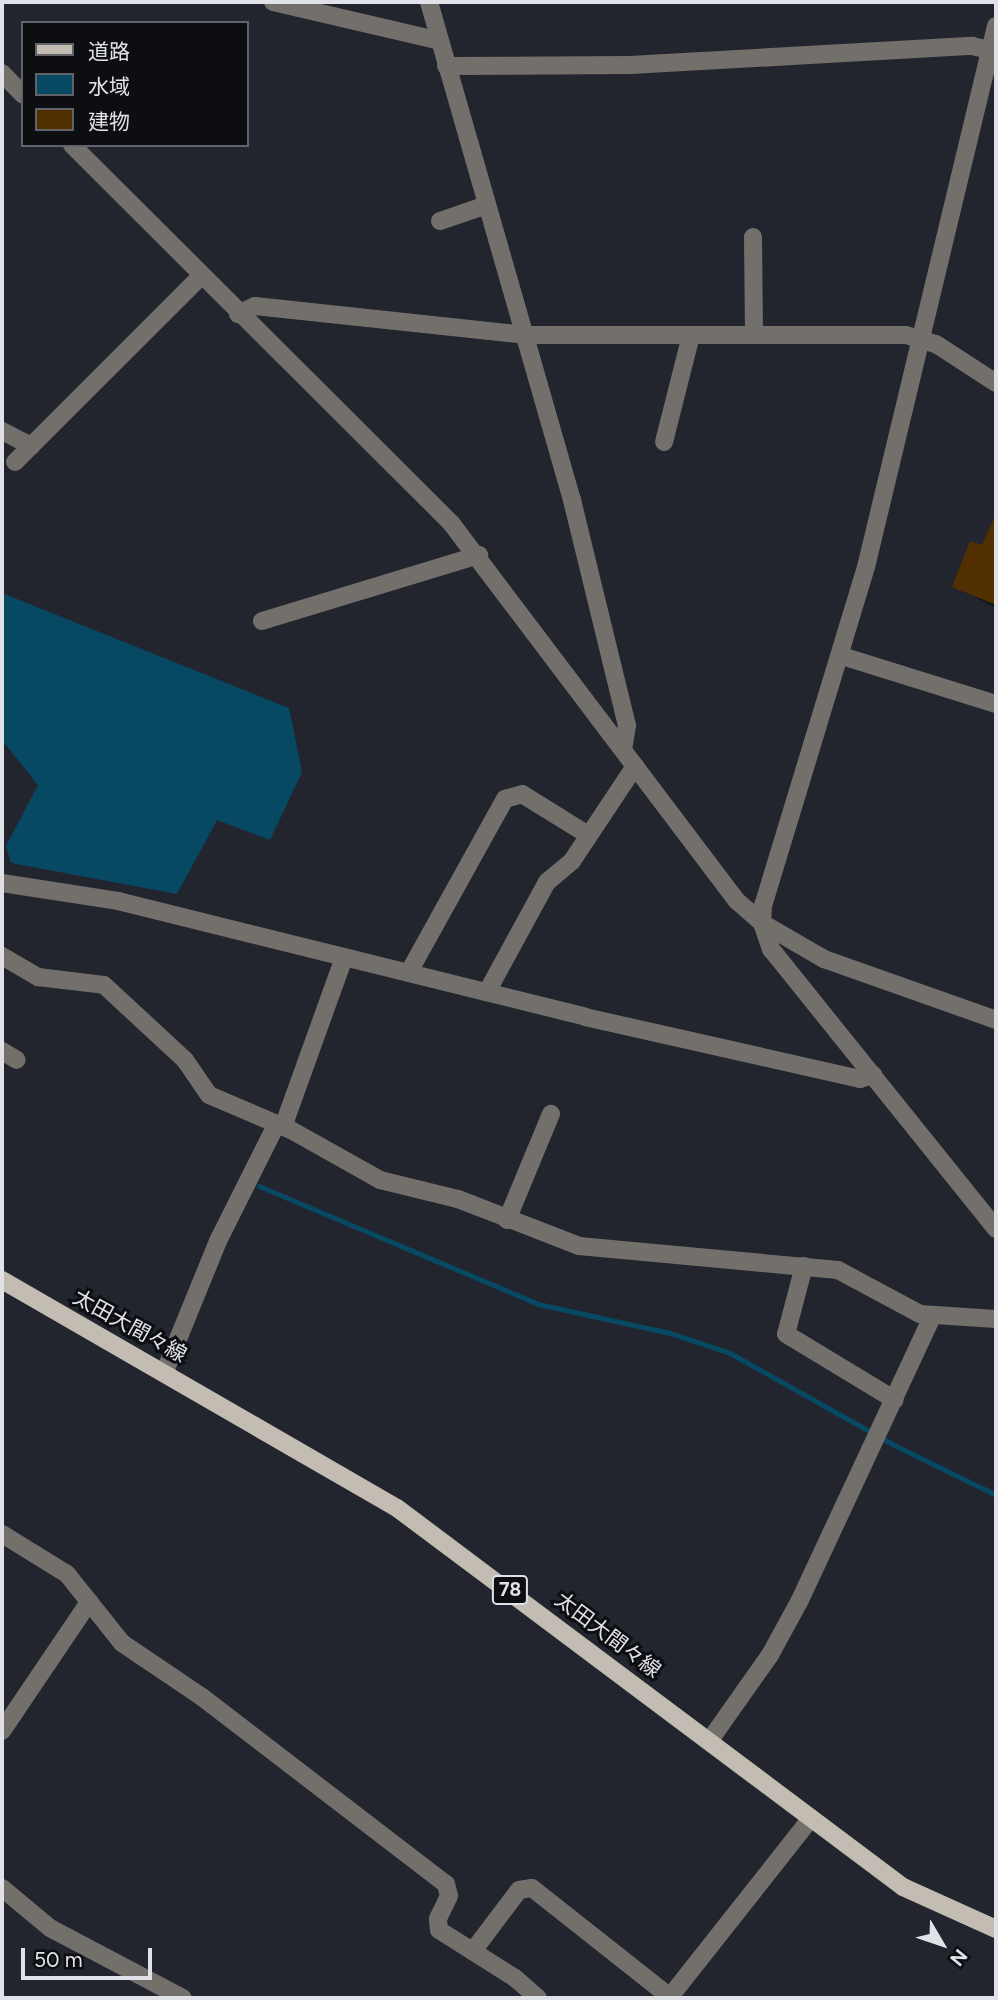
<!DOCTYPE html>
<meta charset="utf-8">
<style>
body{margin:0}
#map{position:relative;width:998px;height:2000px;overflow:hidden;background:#22252e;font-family:Figtree,"Noto Sans JP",sans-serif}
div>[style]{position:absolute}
.water>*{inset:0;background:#074963}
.shadow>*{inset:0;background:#0007}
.stream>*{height:5px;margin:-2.5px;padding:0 2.5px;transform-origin:2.5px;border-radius:2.5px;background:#074963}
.building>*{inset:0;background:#512f01}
.minor>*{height:18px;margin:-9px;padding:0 9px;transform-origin:9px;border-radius:9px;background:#73706c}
.major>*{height:18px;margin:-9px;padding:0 9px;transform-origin:9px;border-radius:9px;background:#c3bcb3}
span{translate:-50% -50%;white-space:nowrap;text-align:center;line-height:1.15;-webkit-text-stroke:6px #0d0e12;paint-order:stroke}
.shield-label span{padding:2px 5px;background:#0d0e12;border:2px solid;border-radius:5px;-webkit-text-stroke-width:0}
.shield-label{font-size:19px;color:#e0e2e8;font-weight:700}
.street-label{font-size:21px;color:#e0e2e8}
.frame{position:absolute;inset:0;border:4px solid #e0e2e8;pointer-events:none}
.legend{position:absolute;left:21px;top:21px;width:228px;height:126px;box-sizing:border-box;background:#0d0e12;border:2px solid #616368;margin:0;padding:9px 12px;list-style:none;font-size:21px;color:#e0e2e8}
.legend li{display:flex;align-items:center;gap:14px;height:35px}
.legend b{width:35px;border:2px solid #616368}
.north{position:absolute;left:907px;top:1909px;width:70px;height:70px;-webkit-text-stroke:5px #0d0e12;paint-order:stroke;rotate:129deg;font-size:19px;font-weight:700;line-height:28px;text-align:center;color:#e0e2e8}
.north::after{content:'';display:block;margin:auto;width:24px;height:32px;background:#e0e2e8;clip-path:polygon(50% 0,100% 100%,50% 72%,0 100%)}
.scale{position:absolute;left:21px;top:1948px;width:131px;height:32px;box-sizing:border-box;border:4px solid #e0e2e8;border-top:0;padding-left:9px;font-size:21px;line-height:24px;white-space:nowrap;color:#e0e2e8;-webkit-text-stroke:5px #0d0e12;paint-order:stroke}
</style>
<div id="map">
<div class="water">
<div style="clip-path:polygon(2px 593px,289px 708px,302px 772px,270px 840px,217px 820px,177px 894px,11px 863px,6px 846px,38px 785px,2px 740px)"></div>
</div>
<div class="shadow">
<div style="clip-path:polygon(996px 518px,996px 608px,954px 586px,983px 548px)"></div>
</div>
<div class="stream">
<div style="left:259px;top:1186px;width:303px;rotate:22.9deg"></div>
<div style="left:538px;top:1304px;width:135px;rotate:12.4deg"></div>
<div style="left:670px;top:1333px;width:63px;rotate:18.4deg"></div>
<div style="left:730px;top:1353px;width:186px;rotate:29.3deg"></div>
<div style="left:892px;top:1444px;width:116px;rotate:26.1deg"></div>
</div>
<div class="building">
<div style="clip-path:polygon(996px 514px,996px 605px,952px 587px,970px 541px,982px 545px)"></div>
</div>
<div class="minor">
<div style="left:273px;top:2px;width:171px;rotate:13.1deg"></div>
<div style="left:429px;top:2px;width:518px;rotate:73.98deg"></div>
<div style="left:572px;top:500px;width:232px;rotate:76.3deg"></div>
<div style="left:627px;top:725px;width:24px;rotate:99deg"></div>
<div style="left:996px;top:26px;width:556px;rotate:103.51deg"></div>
<div style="left:866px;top:567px;width:353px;rotate:106.9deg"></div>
<div style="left:763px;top:905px;width:18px;rotate:93deg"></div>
<div style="left:762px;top:923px;width:28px;rotate:71deg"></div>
<div style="left:771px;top:949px;width:359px;rotate:51.2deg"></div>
<div style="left:446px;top:66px;width:184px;rotate:-0.3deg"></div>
<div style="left:630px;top:65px;width:343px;rotate:-3.2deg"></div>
<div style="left:972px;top:46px;width:18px;rotate:13deg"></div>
<div style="left:2px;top:73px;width:30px;rotate:46deg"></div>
<div style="left:72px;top:145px;width:535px;rotate:44.92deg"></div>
<div style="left:451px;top:523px;width:474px;rotate:52.9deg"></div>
<div style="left:737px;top:901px;width:33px;rotate:41deg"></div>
<div style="left:762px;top:923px;width:72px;rotate:30.1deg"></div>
<div style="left:824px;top:959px;width:182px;rotate:19.5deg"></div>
<div style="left:440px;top:221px;width:50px;rotate:-18.8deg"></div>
<div style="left:753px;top:237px;width:98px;rotate:89.4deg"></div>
<div style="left:238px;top:314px;width:19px;rotate:-25deg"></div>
<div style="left:255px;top:306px;width:272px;rotate:6.1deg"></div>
<div style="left:525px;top:335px;width:381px"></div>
<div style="left:906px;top:335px;width:31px;rotate:17deg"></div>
<div style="left:936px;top:344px;width:72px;rotate:33deg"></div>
<div style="left:2px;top:431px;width:33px;rotate:27deg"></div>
<div style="left:664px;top:442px;width:110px;rotate:-75.8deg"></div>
<div style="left:15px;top:462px;width:263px;rotate:-45deg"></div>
<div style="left:262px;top:621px;width:227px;rotate:-16.9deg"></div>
<div style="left:842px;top:656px;width:161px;rotate:17.3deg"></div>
<div style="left:2px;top:883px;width:117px;rotate:8.8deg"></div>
<div style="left:118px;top:901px;width:481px;rotate:13.9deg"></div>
<div style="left:585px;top:1017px;width:282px;rotate:12.7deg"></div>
<div style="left:860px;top:1079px;width:14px;rotate:-17deg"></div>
<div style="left:2px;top:956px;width:42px;rotate:30.3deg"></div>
<div style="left:38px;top:977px;width:66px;rotate:6.9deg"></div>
<div style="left:104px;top:985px;width:110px;rotate:42.8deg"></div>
<div style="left:185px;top:1060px;width:42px;rotate:55.6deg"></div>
<div style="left:209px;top:1095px;width:89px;rotate:23.1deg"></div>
<div style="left:291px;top:1130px;width:102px;rotate:29.3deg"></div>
<div style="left:380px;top:1180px;width:80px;rotate:13.7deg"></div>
<div style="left:458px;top:1199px;width:130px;rotate:21.2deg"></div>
<div style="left:579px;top:1246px;width:260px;rotate:5.3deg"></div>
<div style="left:838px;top:1270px;width:93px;rotate:28.2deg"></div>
<div style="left:920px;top:1314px;width:76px;rotate:3.8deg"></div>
<div style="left:409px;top:972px;width:198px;rotate:-61deg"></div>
<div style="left:505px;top:799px;width:18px;rotate:-16deg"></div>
<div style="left:522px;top:794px;width:78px;rotate:31.8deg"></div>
<div style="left:487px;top:992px;width:125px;rotate:-61.4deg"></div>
<div style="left:547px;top:882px;width:33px;rotate:-40deg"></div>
<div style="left:572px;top:861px;width:114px;rotate:-56.4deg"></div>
<div style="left:2px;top:1051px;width:17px;rotate:31deg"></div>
<div style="left:283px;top:1127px;width:180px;rotate:-70.2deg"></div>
<div style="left:507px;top:1220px;width:115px;rotate:-67.5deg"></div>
<div style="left:804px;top:1266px;width:70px;rotate:104.8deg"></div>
<div style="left:786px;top:1334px;width:127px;rotate:31.2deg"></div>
<div style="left:165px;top:1371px;width:140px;rotate:-67.8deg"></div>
<div style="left:218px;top:1241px;width:130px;rotate:-63.4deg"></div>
<div style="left:2px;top:1534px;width:76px;rotate:31.6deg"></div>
<div style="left:67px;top:1574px;width:88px;rotate:51.4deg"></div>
<div style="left:122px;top:1643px;width:97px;rotate:34deg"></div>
<div style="left:202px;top:1697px;width:307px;rotate:37.5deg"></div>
<div style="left:446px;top:1884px;width:12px;rotate:76deg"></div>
<div style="left:449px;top:1896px;width:25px;rotate:116deg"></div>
<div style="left:438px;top:1919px;width:11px;rotate:85deg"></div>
<div style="left:439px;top:1930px;width:90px;rotate:32.3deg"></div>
<div style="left:515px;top:1978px;width:30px;rotate:41deg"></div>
<div style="left:2px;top:1731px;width:156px;rotate:-56deg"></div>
<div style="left:710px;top:1740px;width:104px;rotate:-54.8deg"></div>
<div style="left:770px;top:1655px;width:63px;rotate:-61.4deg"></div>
<div style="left:800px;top:1600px;width:312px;rotate:-65deg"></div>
<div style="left:2px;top:1888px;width:62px;rotate:39.8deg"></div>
<div style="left:50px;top:1928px;width:150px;rotate:27.8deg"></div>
<div style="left:473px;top:1951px;width:76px;rotate:-53deg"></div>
<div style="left:519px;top:1890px;width:13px;rotate:-9deg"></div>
<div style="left:532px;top:1888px;width:176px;rotate:38.3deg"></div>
<div style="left:669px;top:1998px;width:229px;rotate:-51.7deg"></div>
</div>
<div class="major">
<div style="left:2px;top:1280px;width:456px;rotate:30deg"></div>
<div style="left:397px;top:1508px;width:632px;rotate:36.83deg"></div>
<div style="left:903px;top:1887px;width:102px;rotate:24.3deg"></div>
</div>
<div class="shield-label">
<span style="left:510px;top:1590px">78</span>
</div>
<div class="street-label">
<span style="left:130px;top:1326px;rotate:29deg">太田大間々線</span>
<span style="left:608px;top:1635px;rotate:37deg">太田大間々線</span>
</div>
<div class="frame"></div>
<ul class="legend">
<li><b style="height:9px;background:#c3bcb3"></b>道路</li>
<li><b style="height:19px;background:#074963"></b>水域</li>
<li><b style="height:19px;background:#512f01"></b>建物</li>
</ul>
<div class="north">N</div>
<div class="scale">50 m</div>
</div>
